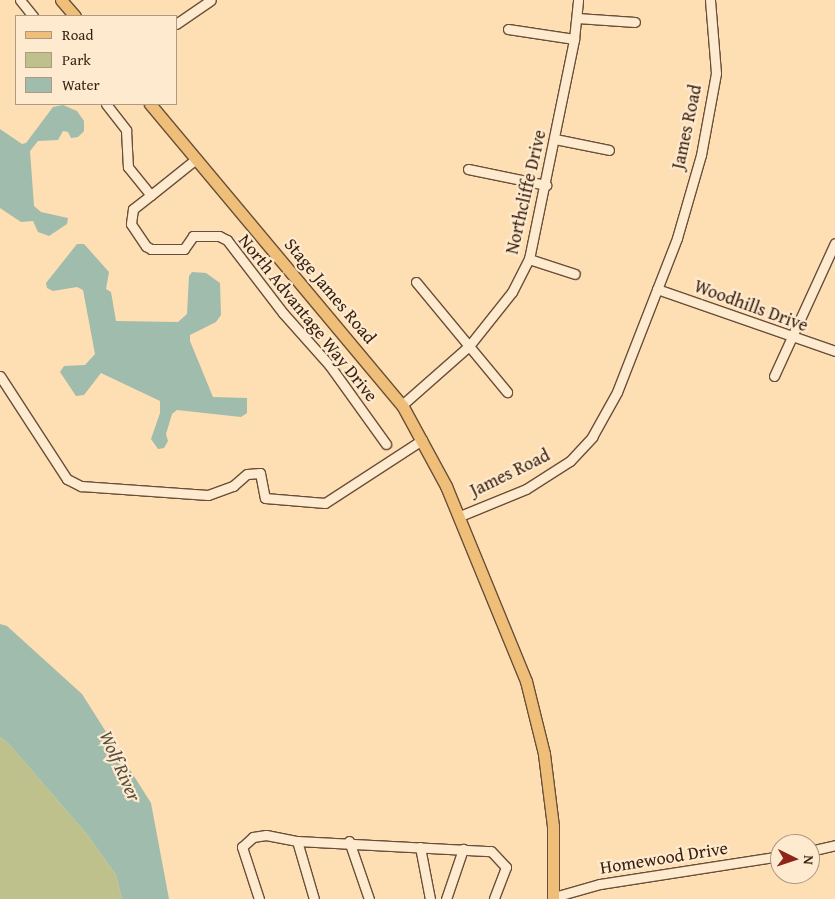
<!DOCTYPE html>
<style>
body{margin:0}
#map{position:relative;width:835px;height:899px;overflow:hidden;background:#fedeb3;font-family:"Gentium Book Plus",serif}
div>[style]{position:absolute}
.green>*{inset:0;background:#bfc18c}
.water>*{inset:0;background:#a0bcac}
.roads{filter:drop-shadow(1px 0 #694f39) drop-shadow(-1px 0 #694f39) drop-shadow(0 1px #694f39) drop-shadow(0 -1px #694f39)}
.minor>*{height:9px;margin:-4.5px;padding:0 4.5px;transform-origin:4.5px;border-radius:4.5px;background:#feeace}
.major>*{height:11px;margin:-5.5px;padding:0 5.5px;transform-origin:5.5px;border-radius:5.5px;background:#efbf7a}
span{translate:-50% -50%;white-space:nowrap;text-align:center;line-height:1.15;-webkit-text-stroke:4.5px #feeace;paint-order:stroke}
.street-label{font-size:18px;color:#371f10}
.water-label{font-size:19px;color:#564e3f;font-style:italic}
.legend{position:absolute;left:15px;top:15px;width:162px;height:90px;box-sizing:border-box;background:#feeace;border:1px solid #ae9982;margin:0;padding:6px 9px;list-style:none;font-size:15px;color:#371f10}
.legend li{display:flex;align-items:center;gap:10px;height:25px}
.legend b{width:25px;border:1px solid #ae9982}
.north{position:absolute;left:770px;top:834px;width:50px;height:50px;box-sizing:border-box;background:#feeace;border:1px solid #ae9982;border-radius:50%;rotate:94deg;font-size:14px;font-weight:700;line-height:20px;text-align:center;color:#371f10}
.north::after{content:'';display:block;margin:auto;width:18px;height:22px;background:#8f2418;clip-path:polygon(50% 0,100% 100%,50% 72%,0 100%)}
</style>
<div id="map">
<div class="green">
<div style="clip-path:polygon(0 737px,8px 743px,86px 833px,116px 875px,122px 899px,0 899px)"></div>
</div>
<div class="water">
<div style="clip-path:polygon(63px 105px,77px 111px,84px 121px,84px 131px,78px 137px,71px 138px,68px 132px,63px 131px,58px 140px,38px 141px,30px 151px,34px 206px,41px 212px,68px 218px,67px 224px,49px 236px,38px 232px,33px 221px,21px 222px,0 208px,0 129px,22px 144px,26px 143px,53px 107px)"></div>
<div style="clip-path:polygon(77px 244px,84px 244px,109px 272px,106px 289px,111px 292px,116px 321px,178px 322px,187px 314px,189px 276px,192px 272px,206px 273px,220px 283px,221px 315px,216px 322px,190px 335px,190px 341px,213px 397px,247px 398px,247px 413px,241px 417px,177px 410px,172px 414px,166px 434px,168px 441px,164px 448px,158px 449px,151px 439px,160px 413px,160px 401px,101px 373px,84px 395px,76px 396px,60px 372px,64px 366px,85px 365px,95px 354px,83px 290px,77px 287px,53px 291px,47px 288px,46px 283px)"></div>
<div style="clip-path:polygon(0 624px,7px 626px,82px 694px,151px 803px,169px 899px,122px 899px,116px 875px,86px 833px,8px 743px,0 737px)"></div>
</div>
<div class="roads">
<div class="minor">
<div style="left:20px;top:0;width:21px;rotate:51deg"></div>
<div style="left:577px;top:18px;width:58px;rotate:3.9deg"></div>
<div style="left:176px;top:24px;width:42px;rotate:-34.4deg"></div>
<div style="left:508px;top:29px;width:67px;rotate:8.6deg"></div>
<div style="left:106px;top:104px;width:33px;rotate:52deg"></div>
<div style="left:126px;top:130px;width:37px;rotate:87deg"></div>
<div style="left:128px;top:167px;width:36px;rotate:51deg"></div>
<div style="left:151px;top:195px;width:23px;rotate:142deg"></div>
<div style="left:133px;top:209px;width:15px;rotate:98deg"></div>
<div style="left:131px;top:224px;width:27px;rotate:56deg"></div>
<div style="left:146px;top:246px;width:6px;rotate:31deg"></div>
<div style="left:151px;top:249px;width:33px"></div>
<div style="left:184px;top:249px;width:16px;rotate:-55deg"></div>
<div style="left:193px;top:236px;width:26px"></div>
<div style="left:219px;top:236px;width:9px;rotate:27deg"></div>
<div style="left:227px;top:240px;width:92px;rotate:52.5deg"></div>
<div style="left:283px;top:313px;width:71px;rotate:48.4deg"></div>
<div style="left:330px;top:366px;width:96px;rotate:54.3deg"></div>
<div style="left:555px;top:139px;width:55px;rotate:11.5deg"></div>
<div style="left:468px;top:169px;width:80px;rotate:11.6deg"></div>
<div style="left:151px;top:195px;width:58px;rotate:-38.7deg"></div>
<div style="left:529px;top:259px;width:48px;rotate:18.1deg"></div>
<div style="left:416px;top:282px;width:143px;rotate:50.4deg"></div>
<div style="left:657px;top:289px;width:188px;rotate:19.2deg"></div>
<div style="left:0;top:376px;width:123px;rotate:57deg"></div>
<div style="left:67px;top:479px;width:16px;rotate:27deg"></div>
<div style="left:81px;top:486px;width:127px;rotate:4.1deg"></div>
<div style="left:208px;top:495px;width:27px;rotate:-20deg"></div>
<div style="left:233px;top:486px;width:18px;rotate:-41deg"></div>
<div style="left:247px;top:474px;width:13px;rotate:-4deg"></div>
<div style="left:260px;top:473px;width:25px;rotate:79deg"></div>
<div style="left:265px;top:498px;width:60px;rotate:4.8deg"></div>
<div style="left:325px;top:503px;width:116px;rotate:-33deg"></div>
<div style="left:774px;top:376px;width:146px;rotate:-65.4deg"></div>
<div style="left:402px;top:405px;width:89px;rotate:-41.4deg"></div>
<div style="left:469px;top:346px;width:69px;rotate:-51.5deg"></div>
<div style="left:512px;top:292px;width:37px;rotate:-63deg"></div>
<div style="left:529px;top:259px;width:225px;rotate:-78.4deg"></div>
<div style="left:574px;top:39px;width:39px;rotate:-84deg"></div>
<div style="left:460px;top:516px;width:71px;rotate:-22.2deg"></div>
<div style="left:526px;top:489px;width:52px;rotate:-32.5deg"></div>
<div style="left:570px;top:461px;width:33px;rotate:-47deg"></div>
<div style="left:592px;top:437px;width:51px;rotate:-60.9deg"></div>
<div style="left:617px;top:392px;width:165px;rotate:-68.7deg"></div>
<div style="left:677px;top:238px;width:86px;rotate:-73.9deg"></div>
<div style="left:701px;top:155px;width:83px;rotate:-79.6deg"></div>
<div style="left:716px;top:73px;width:73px;rotate:-94.7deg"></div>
<div style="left:297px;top:841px;width:60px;rotate:73.7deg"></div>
<div style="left:349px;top:841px;width:61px;rotate:71deg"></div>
<div style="left:420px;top:847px;width:53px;rotate:79.1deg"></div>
<div style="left:810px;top:851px;width:26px;rotate:-13deg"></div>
<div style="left:554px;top:897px;width:48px;rotate:-15.8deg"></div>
<div style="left:600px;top:884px;width:182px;rotate:-8.8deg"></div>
<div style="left:259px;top:899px;width:55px;rotate:-108.1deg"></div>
<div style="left:242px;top:847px;width:15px;rotate:-42deg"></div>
<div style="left:253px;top:837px;width:13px;rotate:-9deg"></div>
<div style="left:266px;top:835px;width:32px;rotate:11deg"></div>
<div style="left:297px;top:841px;width:194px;rotate:3deg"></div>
<div style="left:491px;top:851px;width:22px;rotate:47deg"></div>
<div style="left:506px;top:867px;width:34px;rotate:111deg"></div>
<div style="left:446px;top:899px;width:53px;rotate:-71.2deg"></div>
</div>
<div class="major">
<div style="left:61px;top:0;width:21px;rotate:49deg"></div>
<div style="left:150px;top:104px;width:393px;rotate:50.1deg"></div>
<div style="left:402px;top:405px;width:92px;rotate:61.5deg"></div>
<div style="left:446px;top:486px;width:211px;rotate:67.7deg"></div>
<div style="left:526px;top:681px;width:75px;rotate:76.1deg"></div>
<div style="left:544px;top:754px;width:73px;rotate:82.9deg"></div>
<div style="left:553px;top:826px;width:73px;rotate:90deg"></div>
</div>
</div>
<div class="street-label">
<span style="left:687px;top:127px;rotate:-78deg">James Road</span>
<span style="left:526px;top:192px;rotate:-77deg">Northcliffe Drive</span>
<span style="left:330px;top:291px;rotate:50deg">Stage James Road</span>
<span style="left:751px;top:306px;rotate:20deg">Woodhills Drive</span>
<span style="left:308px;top:318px;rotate:51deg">North Advantage Way Drive</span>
<span style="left:510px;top:473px;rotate:-26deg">James Road</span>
<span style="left:664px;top:858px;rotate:-9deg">Homewood Drive</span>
</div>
<div class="water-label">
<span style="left:120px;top:766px;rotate:66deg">Wolf River</span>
</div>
<ul class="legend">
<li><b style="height:6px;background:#efbf7a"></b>Road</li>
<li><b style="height:14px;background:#bfc18c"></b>Park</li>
<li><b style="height:14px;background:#a0bcac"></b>Water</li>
</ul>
<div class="north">N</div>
</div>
